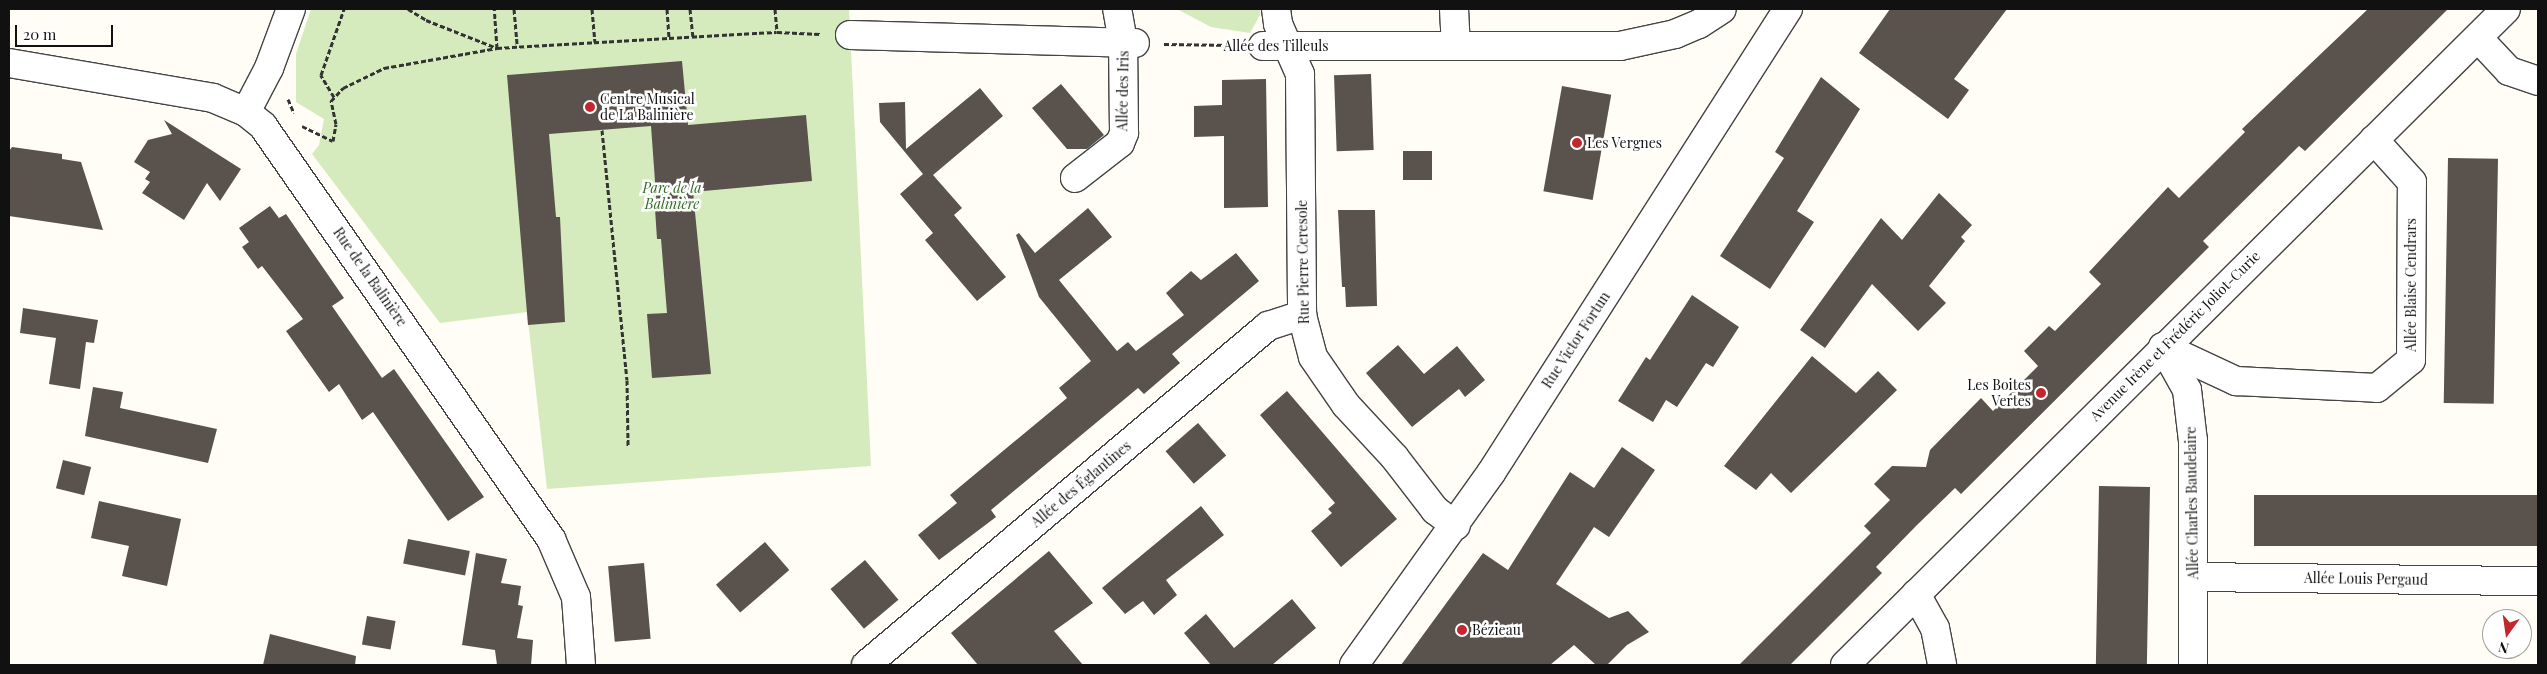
<!DOCTYPE html>
<meta charset="utf-8">
<style>
body{margin:0}
#map{position:relative;width:2547px;height:674px;overflow:hidden;background:#fffdf5;font-family:"Playfair Display",serif}
div>[style]{position:absolute}
.green>*{inset:0;background:#d5ebbd}
.building>*{inset:0;background:#5a524d;transform-origin:0 0}
.path>*{height:3px;margin-top:-1.5px;transform-origin:0;background:repeating-linear-gradient(90deg,#333 0 5px,transparent 0 7.5px)}
.roads{filter:drop-shadow(1px 0 #444) drop-shadow(-1px 0 #444) drop-shadow(0 1px #444) drop-shadow(0 -1px #444)}
.minor>*{height:28px;margin:-14px;padding:0 14px;transform-origin:14px;border-radius:14px;background:#fff}
.tertiary>*{height:28px;margin:-14px;padding:0 14px;transform-origin:14px;border-radius:14px;background:#fff}
.dots>*{width:14px;height:14px;translate:-50% -50%;box-sizing:border-box;border:2px solid #fff;border-radius:50%}
span{translate:-50% -50%;white-space:nowrap;text-align:center;line-height:1.15;-webkit-text-stroke:5px #fff;paint-order:stroke}
.street-label{font-size:14px;color:#111}
.poi-label{font-size:14px;color:#111}
.left{translate:0 -50%;text-align:left}
.right{translate:-100% -50%;text-align:right}
.park-label{font-size:14px;color:#2f6b1f;font-style:italic}
.frame{position:absolute;inset:0;border:10px solid #111;pointer-events:none}
.north{position:absolute;left:2482px;top:609px;width:50px;height:50px;box-sizing:border-box;background:#fff;border:1px solid #a0a0a0;border-radius:50%;rotate:194deg;font-size:14px;font-weight:700;line-height:20px;text-align:center;color:#111}
.north::after{content:'';display:block;margin:auto;width:18px;height:22px;background:#c4262e;clip-path:polygon(50% 0,100% 100%,50% 72%,0 100%)}
.scale{position:absolute;left:15px;top:25px;width:98px;height:22px;box-sizing:border-box;border:2px solid #111;border-top:0;padding-left:6px;font-size:15px;line-height:18px;white-space:nowrap;color:#111;-webkit-text-stroke:4px #fff;paint-order:stroke}
</style>
<div id="map">
<div class="green">
<div style="clip-path:polygon(311px 9px,849px 9px,871px 466px,547px 489px,527px 312px,440px 323px,312px 154px,319px 145px,324px 119px,296px 102px,296px 54px)"></div>
<div style="clip-path:polygon(1177px 9px,1260px 9px,1260px 15px,1250px 33px,1211px 27px)"></div>
</div>
<div class="building">
<div style="clip-path:polygon(1890px 9px,2007px 9px,1954px 79px,1969px 90px,1948px 119px,1859px 53px)"></div>
<div style="clip-path:polygon(2368px 9px,2448px 9px,2305px 151px,2299px 146px,2203px 241px,2209px 247px,1961px 494px,1955px 488px,1916px 526px,1876px 567px,1882px 573px,1790px 665px,1739px 665px,1871px 533px,1864px 526px,1890px 500px,1874px 484px,1892px 466px,1926px 467px,1930px 450px,1981px 398px,1993px 411px,2038px 366px,2024px 351px,2049px 326px,2055px 331px,2101px 284px,2089px 272px,2168px 187px,2179px 198px,2245px 132px,2242px 129px)"></div>
<div style="clip-path:polygon(682px 61px,688px 125px,806px 115px,812px 181px,693px 192px,711px 374px,652px 378px,647px 314px,667px 313px,661px 239px,657px 239px,655px 209px,657px 209px,651px 126px,549px 134px,556px 217px,560px 217px,565px 322px,528px 325px,507px 75px)"></div>
<div style="left:1371px;top:74px;width:76px;height:37px;rotate:88deg"></div>
<div style="clip-path:polygon(1821px 77px,1860px 109px,1797px 211px,1814px 222px,1770px 289px,1720px 256px,1784px 158px,1775px 152px)"></div>
<div style="clip-path:polygon(1266px 79px,1268px 207px,1224px 208px,1224px 136px,1194px 137px,1194px 106px,1222px 105px,1222px 80px)"></div>
<div style="clip-path:polygon(1061px 84px,1104px 135px,1087px 149px,1067px 149px,1032px 108px)"></div>
<div style="left:1562px;top:86px;width:50px;height:107px;rotate:10deg"></div>
<div style="clip-path:polygon(980px 88px,1003px 116px,933px 175px,962px 208px,954px 215px,1006px 277px,977px 301px,925px 240px,933px 233px,900px 194px,923px 174px,880px 122px,879px 103px,905px 102px,906px 149px)"></div>
<div style="clip-path:polygon(164px 120px,241px 169px,220px 201px,207px 183px,184px 220px,142px 193px,150px 182px,145px 179px,150px 172px,134px 162px,148px 140px,172px 134px)"></div>
<div style="clip-path:polygon(12px 147px,62px 154px,62px 159px,81px 162px,103px 230px,9px 216px,9px 151px)"></div>
<div style="left:1403px;top:151px;width:29px;height:29px"></div>
<div style="left:2448px;top:158px;width:50px;height:245px;rotate:1deg"></div>
<div style="clip-path:polygon(1939px 193px,1972px 225px,1961px 237px,1965px 241px,1929px 286px,1946px 303px,1918px 331px,1872px 284px,1825px 348px,1800px 330px,1881px 218px,1902px 240px)"></div>
<div style="clip-path:polygon(270px 206px,279px 218px,286px 214px,344px 298px,332px 306px,382px 378px,394px 369px,484px 497px,448px 521px,373px 412px,362px 420px,339px 384px,329px 392px,286px 331px,303px 319px,262px 266px,258px 269px,242px 247px,249px 242px,239px 228px)"></div>
<div style="clip-path:polygon(1088px 208px,1112px 237px,1059px 280px,1117px 351px,1128px 342px,1136px 351px,1184px 315px,1166px 293px,1191px 271px,1201px 280px,1236px 253px,1259px 281px,1172px 354px,1180px 363px,1144px 394px,1138px 388px,991px 510px,996px 517px,939px 560px,918px 535px,957px 503px,950px 495px,1067px 398px,1059px 388px,1091px 361px,1039px 297px,1016px 235px,1019px 233px,1035px 253px)"></div>
<div style="clip-path:polygon(1338px 210px,1375px 210px,1377px 306px,1346px 307px,1345px 287px,1342px 287px)"></div>
<div style="clip-path:polygon(1692px 295px,1739px 327px,1713px 367px,1706px 363px,1677px 407px,1666px 400px,1653px 422px,1618px 401px,1646px 357px,1650px 360px)"></div>
<div style="clip-path:polygon(23px 308px,98px 320px,94px 343px,86px 342px,80px 389px,49px 384px,56px 338px,20px 333px)"></div>
<div style="clip-path:polygon(1398px 345px,1424px 374px,1457px 346px,1485px 380px,1465px 397px,1459px 389px,1412px 427px,1366px 373px)"></div>
<div style="clip-path:polygon(1812px 356px,1856px 393px,1878px 371px,1897px 390px,1791px 493px,1771px 473px,1756px 490px,1724px 466px)"></div>
<div style="clip-path:polygon(93px 387px,123px 392px,120px 408px,217px 429px,208px 463px,85px 436px)"></div>
<div style="clip-path:polygon(1287px 391px,1397px 519px,1341px 567px,1311px 531px,1332px 513px,1328px 509px,1335px 503px,1260px 415px)"></div>
<div style="left:1198px;top:423px;width:43px;height:43px;rotate:49deg"></div>
<div style="clip-path:polygon(1622px 447px,1655px 470px,1609px 537px,1594px 527px,1556px 584px,1609px 618px,1628px 611px,1649px 632px,1627px 645px,1607px 665px,1596px 665px,1574px 645px,1550px 665px,1401px 665px,1483px 553px,1508px 570px,1570px 472px,1594px 488px)"></div>
<div style="left:63px;top:460px;width:29px;height:29px;rotate:14deg"></div>
<div style="left:2099px;top:486px;width:51px;height:179px;rotate:1deg"></div>
<div style="left:2254px;top:495px;width:284px;height:51px"></div>
<div style="clip-path:polygon(99px 501px,181px 519px,167px 586px,122px 576px,129px 546px,91px 538px)"></div>
<div style="clip-path:polygon(1201px 506px,1224px 535px,1166px 580px,1177px 595px,1154px 615px,1143px 601px,1125px 614px,1102px 588px)"></div>
<div style="left:408px;top:539px;width:63px;height:25px;rotate:11deg"></div>
<div style="left:765px;top:542px;width:37px;height:65px;rotate:49deg"></div>
<div style="clip-path:polygon(1049px 551px,1093px 603px,1054px 631px,1083px 665px,978px 665px,951px 633px)"></div>
<div style="clip-path:polygon(476px 553px,507px 559px,501px 583px,521px 586px,518px 605px,523px 606px,517px 638px,533px 640px,531px 665px,497px 665px,495px 650px,462px 645px)"></div>
<div style="left:865px;top:560px;width:52px;height:45px;rotate:50deg"></div>
<div style="left:644px;top:563px;width:76px;height:36px;rotate:85deg"></div>
<div style="clip-path:polygon(1292px 599px,1316px 628px,1272px 665px,1211px 665px,1184px 633px,1206px 614px,1234px 648px)"></div>
<div style="left:367px;top:616px;width:29px;height:29px;rotate:10deg"></div>
<div style="clip-path:polygon(270px 634px,356px 656px,355px 665px,263px 665px)"></div>
</div>
<div class="path">
<div style="left:408px;top:9px;width:21px;rotate:31deg"></div>
<div style="left:426px;top:20px;width:76px;rotate:21.5deg"></div>
<div style="left:497px;top:48px;width:39px;rotate:-94deg"></div>
<div style="left:514px;top:9px;width:37px;rotate:85deg"></div>
<div style="left:592px;top:9px;width:33px;rotate:85deg"></div>
<div style="left:667px;top:9px;width:29px;rotate:86deg"></div>
<div style="left:690px;top:9px;width:28px;rotate:84deg"></div>
<div style="left:775px;top:9px;width:23px;rotate:85deg"></div>
<div style="left:1164px;top:44px;width:69px;rotate:0.8deg"></div>
<div style="left:334px;top:97px;width:26px;rotate:-121deg"></div>
<div style="left:321px;top:75px;width:70px;rotate:-70.8deg"></div>
<div style="left:288px;top:99px;width:15px;rotate:67deg"></div>
<div style="left:302px;top:126px;width:34px;rotate:26deg"></div>
<div style="left:333px;top:141px;width:17px;rotate:-80deg"></div>
<div style="left:336px;top:124px;width:24px;rotate:-102deg"></div>
<div style="left:331px;top:101px;width:18px;rotate:-47deg"></div>
<div style="left:343px;top:88px;width:46px;rotate:-26deg"></div>
<div style="left:384px;top:68px;width:115px;rotate:-10deg"></div>
<div style="left:497px;top:48px;width:280px;rotate:-3.3deg"></div>
<div style="left:777px;top:32px;width:43px;rotate:2.7deg"></div>
<div style="left:602px;top:130px;width:251px;rotate:84.3deg"></div>
<div style="left:627px;top:380px;width:67px;rotate:89.1deg"></div>
</div>
<div class="roads">
<div class="minor">
<div style="left:1276px;top:9px;width:15px;rotate:82deg"></div>
<div style="left:1278px;top:24px;width:55px;rotate:66.3deg"></div>
<div style="left:1300px;top:74px;width:241px;rotate:89.5deg"></div>
<div style="left:1302px;top:315px;width:43px;rotate:75.3deg"></div>
<div style="left:1313px;top:357px;width:58px;rotate:55.5deg"></div>
<div style="left:1346px;top:405px;width:72px;rotate:47.2deg"></div>
<div style="left:1395px;top:458px;width:66px;rotate:52.4deg"></div>
<div style="left:1435px;top:510px;width:26px;rotate:37deg"></div>
<div style="left:1454px;top:9px;width:36px;rotate:87deg"></div>
<div style="left:850px;top:35px;width:285px;rotate:1.6deg"></div>
<div style="left:2478px;top:38px;width:45px;rotate:46.8deg"></div>
<div style="left:2509px;top:71px;width:31px;rotate:19deg"></div>
<div style="left:1263px;top:46px;width:357px"></div>
<div style="left:1620px;top:46px;width:56px;rotate:-12.3deg"></div>
<div style="left:1675px;top:34px;width:26px;rotate:-23deg"></div>
<div style="left:1699px;top:24px;width:27px;rotate:-33deg"></div>
<div style="left:9px;top:63px;width:207px;rotate:9.7deg"></div>
<div style="left:213px;top:98px;width:36px;rotate:23deg"></div>
<div style="left:246px;top:112px;width:22px;rotate:39deg"></div>
<div style="left:263px;top:126px;width:504px;rotate:55.11deg"></div>
<div style="left:551px;top:539px;width:63px;rotate:66.7deg"></div>
<div style="left:576px;top:597px;width:68px;rotate:85.8deg"></div>
<div style="left:246px;top:112px;width:50px;rotate:-62.4deg"></div>
<div style="left:269px;top:68px;width:63px;rotate:-69.6deg"></div>
<div style="left:1075px;top:178px;width:57px;rotate:-37.9deg"></div>
<div style="left:1120px;top:143px;width:11px;rotate:-68deg"></div>
<div style="left:1124px;top:133px;width:91px;rotate:-90.6deg"></div>
<div style="left:1123px;top:42px;width:34px;rotate:-100deg"></div>
<div style="left:2163px;top:347px;width:81px;rotate:25deg"></div>
<div style="left:2236px;top:381px;width:141px;rotate:2.8deg"></div>
<div style="left:2377px;top:388px;width:44px;rotate:-39.5deg"></div>
<div style="left:2411px;top:360px;width:178px;rotate:-89.7deg"></div>
<div style="left:2412px;top:182px;width:57px;rotate:-132.1deg"></div>
<div style="left:2163px;top:347px;width:49px;rotate:60.8deg"></div>
<div style="left:2187px;top:390px;width:51px;rotate:83.3deg"></div>
<div style="left:2193px;top:441px;width:224px;rotate:90deg"></div>
<div style="left:2194px;top:577px;width:344px;rotate:0.7deg"></div>
<div style="left:1916px;top:594px;width:39px;rotate:61deg"></div>
<div style="left:1935px;top:628px;width:38px;rotate:79deg"></div>
<div style="left:866px;top:665px;width:526px;rotate:-40.14deg"></div>
<div style="left:1268px;top:326px;width:36px;rotate:-18deg"></div>
<div style="left:1845px;top:665px;width:931px;rotate:-44.78deg"></div>
</div>
<div class="tertiary">
<div style="left:1354px;top:665px;width:236px;rotate:-54.5deg"></div>
<div style="left:1491px;top:473px;width:551px;rotate:-57.38deg"></div>
</div>
</div>
<div class="dots">
<div style="left:590px;top:107px;background:#c4262e"></div>
<div style="left:1577px;top:143px;background:#c4262e"></div>
<div style="left:2041px;top:393px;background:#c4262e"></div>
<div style="left:1462px;top:630px;background:#c4262e"></div>
</div>
<div class="street-label">
<span style="left:1276px;top:46px">Allée des Tilleuls</span>
<span style="left:1123px;top:91px;rotate:-89deg">Allée des Iris</span>
<span style="left:1303px;top:262px;rotate:-91deg">Rue Pierre Ceresole</span>
<span style="left:370px;top:277px;rotate:55deg">Rue de la Balinière</span>
<span style="left:2411px;top:285px;rotate:-90deg">Allée Blaise Cendrars</span>
<span style="left:2175px;top:336px;rotate:-45deg">Avenue Irène et Frédéric Joliot-Curie</span>
<span style="left:1576px;top:340px;rotate:-57deg">Rue Victor Fortun</span>
<span style="left:1081px;top:484px;rotate:-40deg">Allée des Églantines</span>
<span style="left:2192px;top:503px;rotate:-91deg">Allée Charles Baudelaire</span>
<span style="left:2366px;top:579px;rotate:1deg">Allée Louis Pergaud</span>
</div>
<div class="poi-label">
<span class="left" style="left:600px;top:107px">Centre Musical<br>de La Balinière</span>
<span class="left" style="left:1587px;top:143px">Les Vergnes</span>
<span class="right" style="left:2031px;top:393px">Les Boites<br>Vertes</span>
<span class="left" style="left:1472px;top:630px">Bézieau</span>
</div>
<div class="park-label">
<span style="left:672px;top:196px">Parc de la<br>Balinière</span>
</div>
<div class="frame"></div>
<div class="north">N</div>
<div class="scale">20 m</div>
</div>
